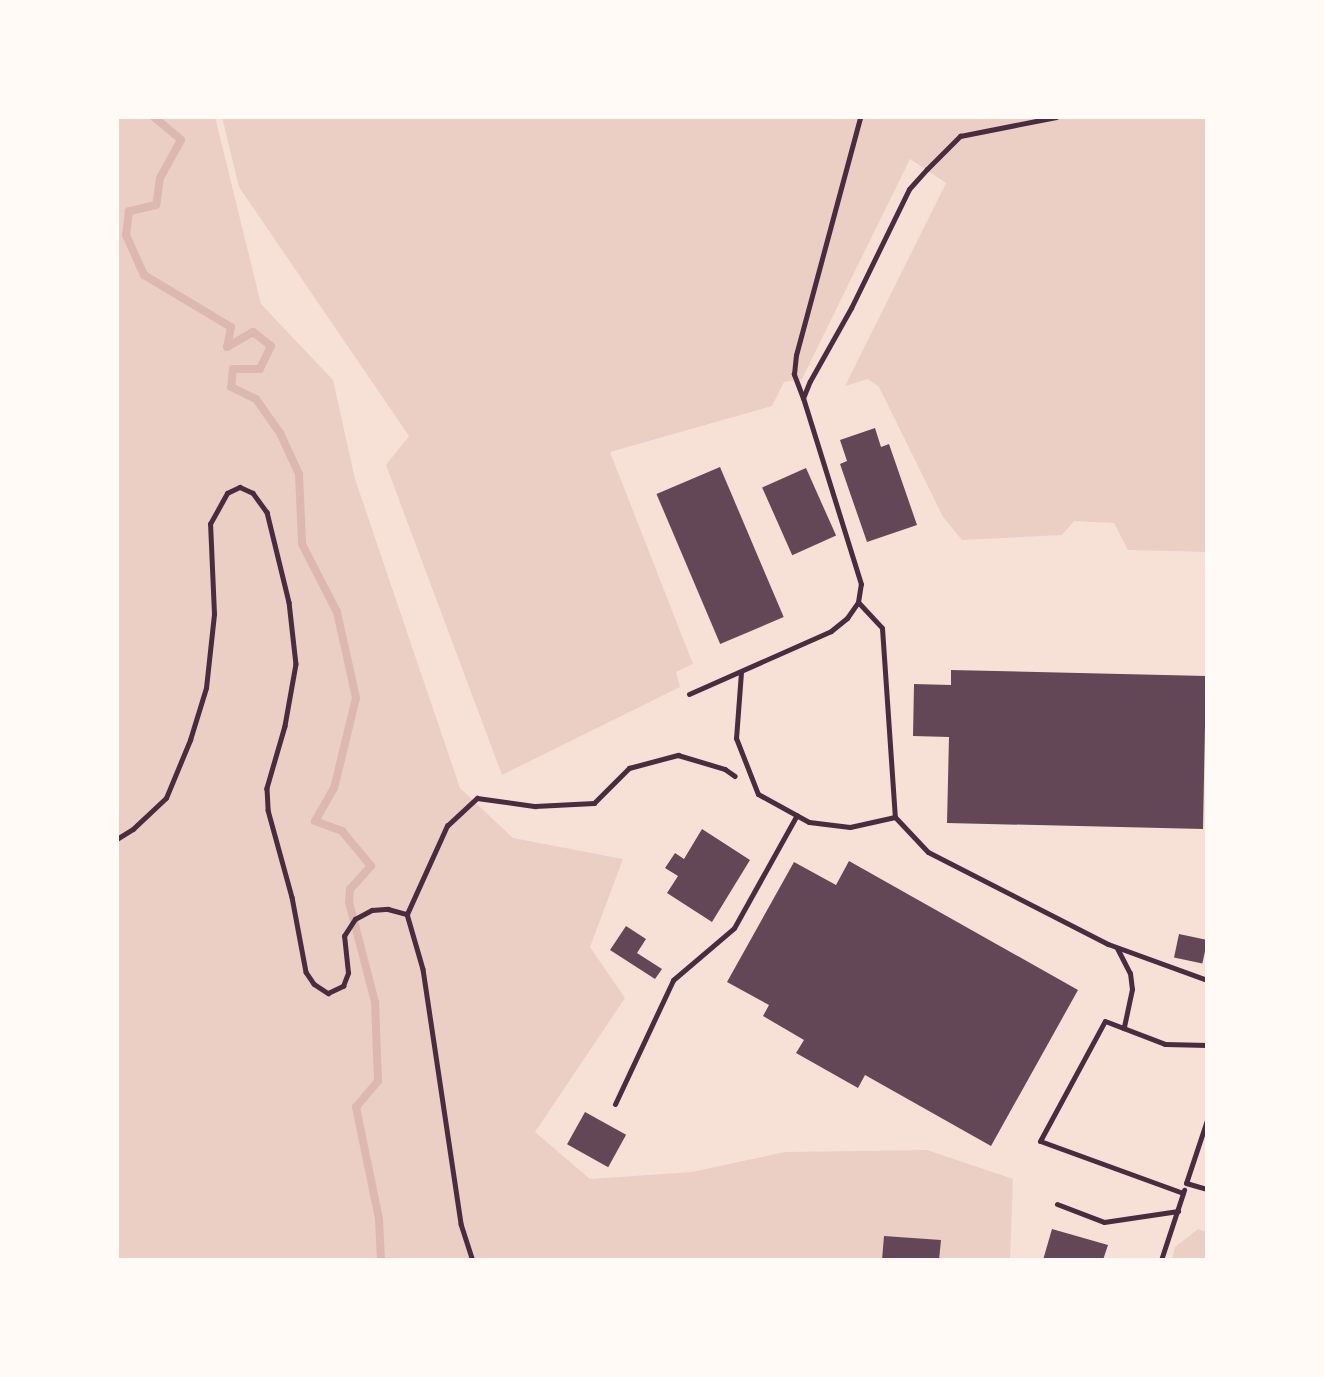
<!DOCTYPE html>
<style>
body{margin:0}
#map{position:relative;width:1324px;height:1377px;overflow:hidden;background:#f7e1d7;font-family:"Crimson Pro",serif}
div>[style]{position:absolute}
.green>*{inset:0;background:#ebcfc5}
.stream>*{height:8px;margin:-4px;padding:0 4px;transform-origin:4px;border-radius:4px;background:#dcb8b0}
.building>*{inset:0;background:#644757;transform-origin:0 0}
.path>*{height:4.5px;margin:-2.25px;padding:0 2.25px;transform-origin:2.25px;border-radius:2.25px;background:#4a2c40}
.service>*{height:5px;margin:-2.5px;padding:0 2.5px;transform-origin:2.5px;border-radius:2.5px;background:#4a2c40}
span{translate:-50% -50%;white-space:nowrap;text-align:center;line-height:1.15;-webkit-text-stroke:6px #fffaf5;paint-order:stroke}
.frame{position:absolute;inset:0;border:119px solid #fffaf5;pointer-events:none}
</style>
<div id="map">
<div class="green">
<div style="clip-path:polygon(117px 117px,215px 117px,261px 304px,333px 380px,355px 479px,460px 788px,513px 838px,623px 859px,590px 947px,625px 998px,535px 1132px,590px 1179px,692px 1172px,785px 1152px,927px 1150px,1013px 1179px,1010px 1260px,117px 1260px)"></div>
<div style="clip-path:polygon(222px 117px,1207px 117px,1207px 552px,1128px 550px,1114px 523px,1074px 521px,1062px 535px,962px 540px,943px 517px,879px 387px,868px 379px,845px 386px,946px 183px,910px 159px,802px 379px,784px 382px,772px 406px,610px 452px,693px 664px,676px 672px,680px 687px,502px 775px,386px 465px,409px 436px,239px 187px)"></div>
<div style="clip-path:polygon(1198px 1229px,1207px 1232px,1207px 1260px,1172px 1260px,1175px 1247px)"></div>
</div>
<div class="stream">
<div style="left:154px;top:117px;width:35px;rotate:40deg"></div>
<div style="left:181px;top:140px;width:43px;rotate:118.9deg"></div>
<div style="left:160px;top:178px;width:27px;rotate:98deg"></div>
<div style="left:156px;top:205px;width:28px;rotate:167deg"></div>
<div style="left:129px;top:211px;width:24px;rotate:97deg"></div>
<div style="left:126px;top:235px;width:44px;rotate:65.8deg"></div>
<div style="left:144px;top:275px;width:101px;rotate:30.9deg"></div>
<div style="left:231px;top:327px;width:20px;rotate:101deg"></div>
<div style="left:227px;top:347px;width:30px;rotate:-30deg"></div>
<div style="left:253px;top:332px;width:23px;rotate:38deg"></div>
<div style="left:271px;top:346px;width:25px;rotate:116deg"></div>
<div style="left:260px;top:369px;width:27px;rotate:180deg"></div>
<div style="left:233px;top:369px;width:18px;rotate:96deg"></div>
<div style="left:231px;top:387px;width:28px;rotate:26deg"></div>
<div style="left:256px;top:399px;width:42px;rotate:54.8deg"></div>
<div style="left:280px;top:433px;width:45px;rotate:65.1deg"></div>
<div style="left:299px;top:474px;width:70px;rotate:87.5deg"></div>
<div style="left:302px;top:544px;width:76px;rotate:62.8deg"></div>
<div style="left:337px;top:612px;width:88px;rotate:77.5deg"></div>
<div style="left:356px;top:698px;width:93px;rotate:103.7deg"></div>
<div style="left:334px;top:788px;width:38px;rotate:120deg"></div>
<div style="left:315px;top:821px;width:29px;rotate:20deg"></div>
<div style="left:342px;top:831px;width:45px;rotate:50.4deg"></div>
<div style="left:371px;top:866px;width:31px;rotate:132deg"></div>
<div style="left:350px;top:889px;width:13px;rotate:94deg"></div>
<div style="left:349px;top:902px;width:103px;rotate:75.4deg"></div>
<div style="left:375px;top:1002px;width:79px;rotate:87.8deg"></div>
<div style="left:378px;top:1081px;width:34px;rotate:130deg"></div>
<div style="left:356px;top:1107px;width:114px;rotate:78.4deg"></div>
<div style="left:379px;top:1219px;width:41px;rotate:87.2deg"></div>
</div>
<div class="building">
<div style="clip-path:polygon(875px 428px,881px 447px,889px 444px,917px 525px,867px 542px,840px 464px,847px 461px,840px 440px)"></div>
<div style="left:720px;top:467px;width:163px;height:69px;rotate:67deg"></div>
<div style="left:806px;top:468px;width:74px;height:48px;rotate:66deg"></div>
<div style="clip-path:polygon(951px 670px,1206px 676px,1203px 829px,947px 823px,949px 737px,913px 736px,914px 684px,951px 685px)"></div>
<div style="clip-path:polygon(702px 829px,750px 860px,712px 922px,667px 893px,678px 876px,665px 868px,675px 853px,684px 859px)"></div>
<div style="clip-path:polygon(849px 861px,1078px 990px,991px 1146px,865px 1075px,858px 1088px,796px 1053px,804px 1040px,763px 1016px,769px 1005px,727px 982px,794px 862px,836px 885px)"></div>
<div style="clip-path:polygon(626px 926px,646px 939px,637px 953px,662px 969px,655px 979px,610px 950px)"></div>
<div style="left:1179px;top:934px;width:29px;height:24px;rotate:12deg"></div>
<div style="left:585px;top:1112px;width:47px;height:37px;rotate:29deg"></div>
<div style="clip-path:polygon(1052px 1229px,1108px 1245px,1103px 1260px,1043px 1260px)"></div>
<div style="clip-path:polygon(884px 1236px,941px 1240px,939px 1260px,882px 1260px)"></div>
</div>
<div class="path">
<div style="left:117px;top:839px;width:19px;rotate:-32deg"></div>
<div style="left:133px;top:829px;width:45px;rotate:-43.2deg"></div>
<div style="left:166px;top:798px;width:63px;rotate:-67.5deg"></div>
<div style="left:190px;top:740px;width:54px;rotate:-72.9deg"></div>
<div style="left:206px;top:688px;width:74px;rotate:-83.8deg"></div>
<div style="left:214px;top:614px;width:90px;rotate:-92.5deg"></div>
<div style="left:210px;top:524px;width:35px;rotate:-61deg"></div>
<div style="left:227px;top:493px;width:14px;rotate:-25deg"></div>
<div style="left:240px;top:487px;width:14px;rotate:25deg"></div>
<div style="left:253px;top:493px;width:24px;rotate:54deg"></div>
<div style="left:267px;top:512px;width:93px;rotate:76.3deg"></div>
<div style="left:289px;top:602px;width:62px;rotate:83.6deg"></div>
<div style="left:296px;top:664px;width:63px;rotate:100.1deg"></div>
<div style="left:285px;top:726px;width:65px;rotate:106.2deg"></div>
<div style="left:267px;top:788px;width:22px;rotate:87deg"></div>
<div style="left:268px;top:810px;width:90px;rotate:74.6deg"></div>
<div style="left:292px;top:897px;width:76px;rotate:79.4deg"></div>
<div style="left:306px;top:972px;width:14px;rotate:56deg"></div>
<div style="left:314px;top:984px;width:17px;rotate:33deg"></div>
<div style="left:328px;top:993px;width:17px;rotate:-25deg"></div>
<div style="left:343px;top:986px;width:14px;rotate:-69deg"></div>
<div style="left:348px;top:973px;width:37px;rotate:-96deg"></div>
<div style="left:344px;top:936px;width:20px;rotate:-57deg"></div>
<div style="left:355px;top:919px;width:19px;rotate:-28deg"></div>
<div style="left:372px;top:910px;width:16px;rotate:-4deg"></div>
<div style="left:388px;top:909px;width:20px;rotate:15deg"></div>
<div style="left:407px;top:914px;width:97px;rotate:-65.6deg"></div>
<div style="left:447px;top:826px;width:41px;rotate:-43deg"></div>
<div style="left:477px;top:798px;width:59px;rotate:7.9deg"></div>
<div style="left:535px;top:806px;width:59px;rotate:-2.9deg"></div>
<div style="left:594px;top:803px;width:49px;rotate:-45deg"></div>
<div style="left:629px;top:768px;width:51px;rotate:-14.9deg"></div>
<div style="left:678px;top:755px;width:49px;rotate:16.6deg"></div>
<div style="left:725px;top:769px;width:12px;rotate:35deg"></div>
<div style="left:407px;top:914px;width:57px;rotate:73.8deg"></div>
<div style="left:423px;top:969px;width:258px;rotate:81.5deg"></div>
<div style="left:461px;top:1224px;width:38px;rotate:72deg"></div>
</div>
<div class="service">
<div style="left:803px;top:398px;width:26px;rotate:-111deg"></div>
<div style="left:794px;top:374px;width:19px;rotate:-84deg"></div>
<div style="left:796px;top:355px;width:246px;rotate:-74.9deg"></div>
<div style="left:858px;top:602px;width:35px;rotate:47deg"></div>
<div style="left:882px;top:628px;width:189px;rotate:86.1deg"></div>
<div style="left:895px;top:817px;width:48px;rotate:46.7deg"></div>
<div style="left:928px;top:852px;width:202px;rotate:27.1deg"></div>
<div style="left:1108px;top:944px;width:105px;rotate:20deg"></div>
<div style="left:741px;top:672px;width:66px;rotate:94.3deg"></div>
<div style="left:736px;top:738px;width:60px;rotate:68.6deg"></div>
<div style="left:758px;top:794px;width:58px;rotate:28.8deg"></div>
<div style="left:809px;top:822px;width:41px;rotate:7deg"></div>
<div style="left:850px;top:827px;width:46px;rotate:-12.5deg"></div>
<div style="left:689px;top:694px;width:155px;rotate:-23.9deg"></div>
<div style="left:831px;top:631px;width:21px;rotate:-39deg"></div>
<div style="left:847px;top:618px;width:19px;rotate:-55deg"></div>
<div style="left:858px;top:602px;width:18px;rotate:-81deg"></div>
<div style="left:861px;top:584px;width:195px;rotate:-107.3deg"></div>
<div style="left:803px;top:398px;width:18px;rotate:-68deg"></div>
<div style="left:810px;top:381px;width:84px;rotate:-60.7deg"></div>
<div style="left:851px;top:308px;width:132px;rotate:-64deg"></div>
<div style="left:909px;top:189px;width:27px;rotate:-48deg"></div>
<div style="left:927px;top:169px;width:47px;rotate:-45deg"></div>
<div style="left:960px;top:136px;width:98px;rotate:-11.2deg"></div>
<div style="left:1117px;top:948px;width:28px;rotate:63deg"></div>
<div style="left:1130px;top:973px;width:16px;rotate:83deg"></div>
<div style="left:1132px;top:989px;width:40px;rotate:102deg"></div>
<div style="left:615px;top:1104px;width:137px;rotate:-64.9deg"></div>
<div style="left:673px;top:980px;width:80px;rotate:-40.4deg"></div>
<div style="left:734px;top:928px;width:129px;rotate:-60.9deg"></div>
<div style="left:1207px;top:1120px;width:66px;rotate:108.4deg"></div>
<div style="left:1186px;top:1183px;width:22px;rotate:16deg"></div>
<div style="left:1183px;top:1193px;width:152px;rotate:-160deg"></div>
<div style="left:1040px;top:1141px;width:136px;rotate:-61.6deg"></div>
<div style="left:1105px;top:1021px;width:64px;rotate:21deg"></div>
<div style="left:1165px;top:1044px;width:42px;rotate:1.4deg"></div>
<div style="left:1057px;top:1204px;width:50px;rotate:21deg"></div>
<div style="left:1104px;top:1222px;width:75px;rotate:-8.5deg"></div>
<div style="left:1161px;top:1260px;width:74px;rotate:-71.8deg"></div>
</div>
<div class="frame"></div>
</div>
